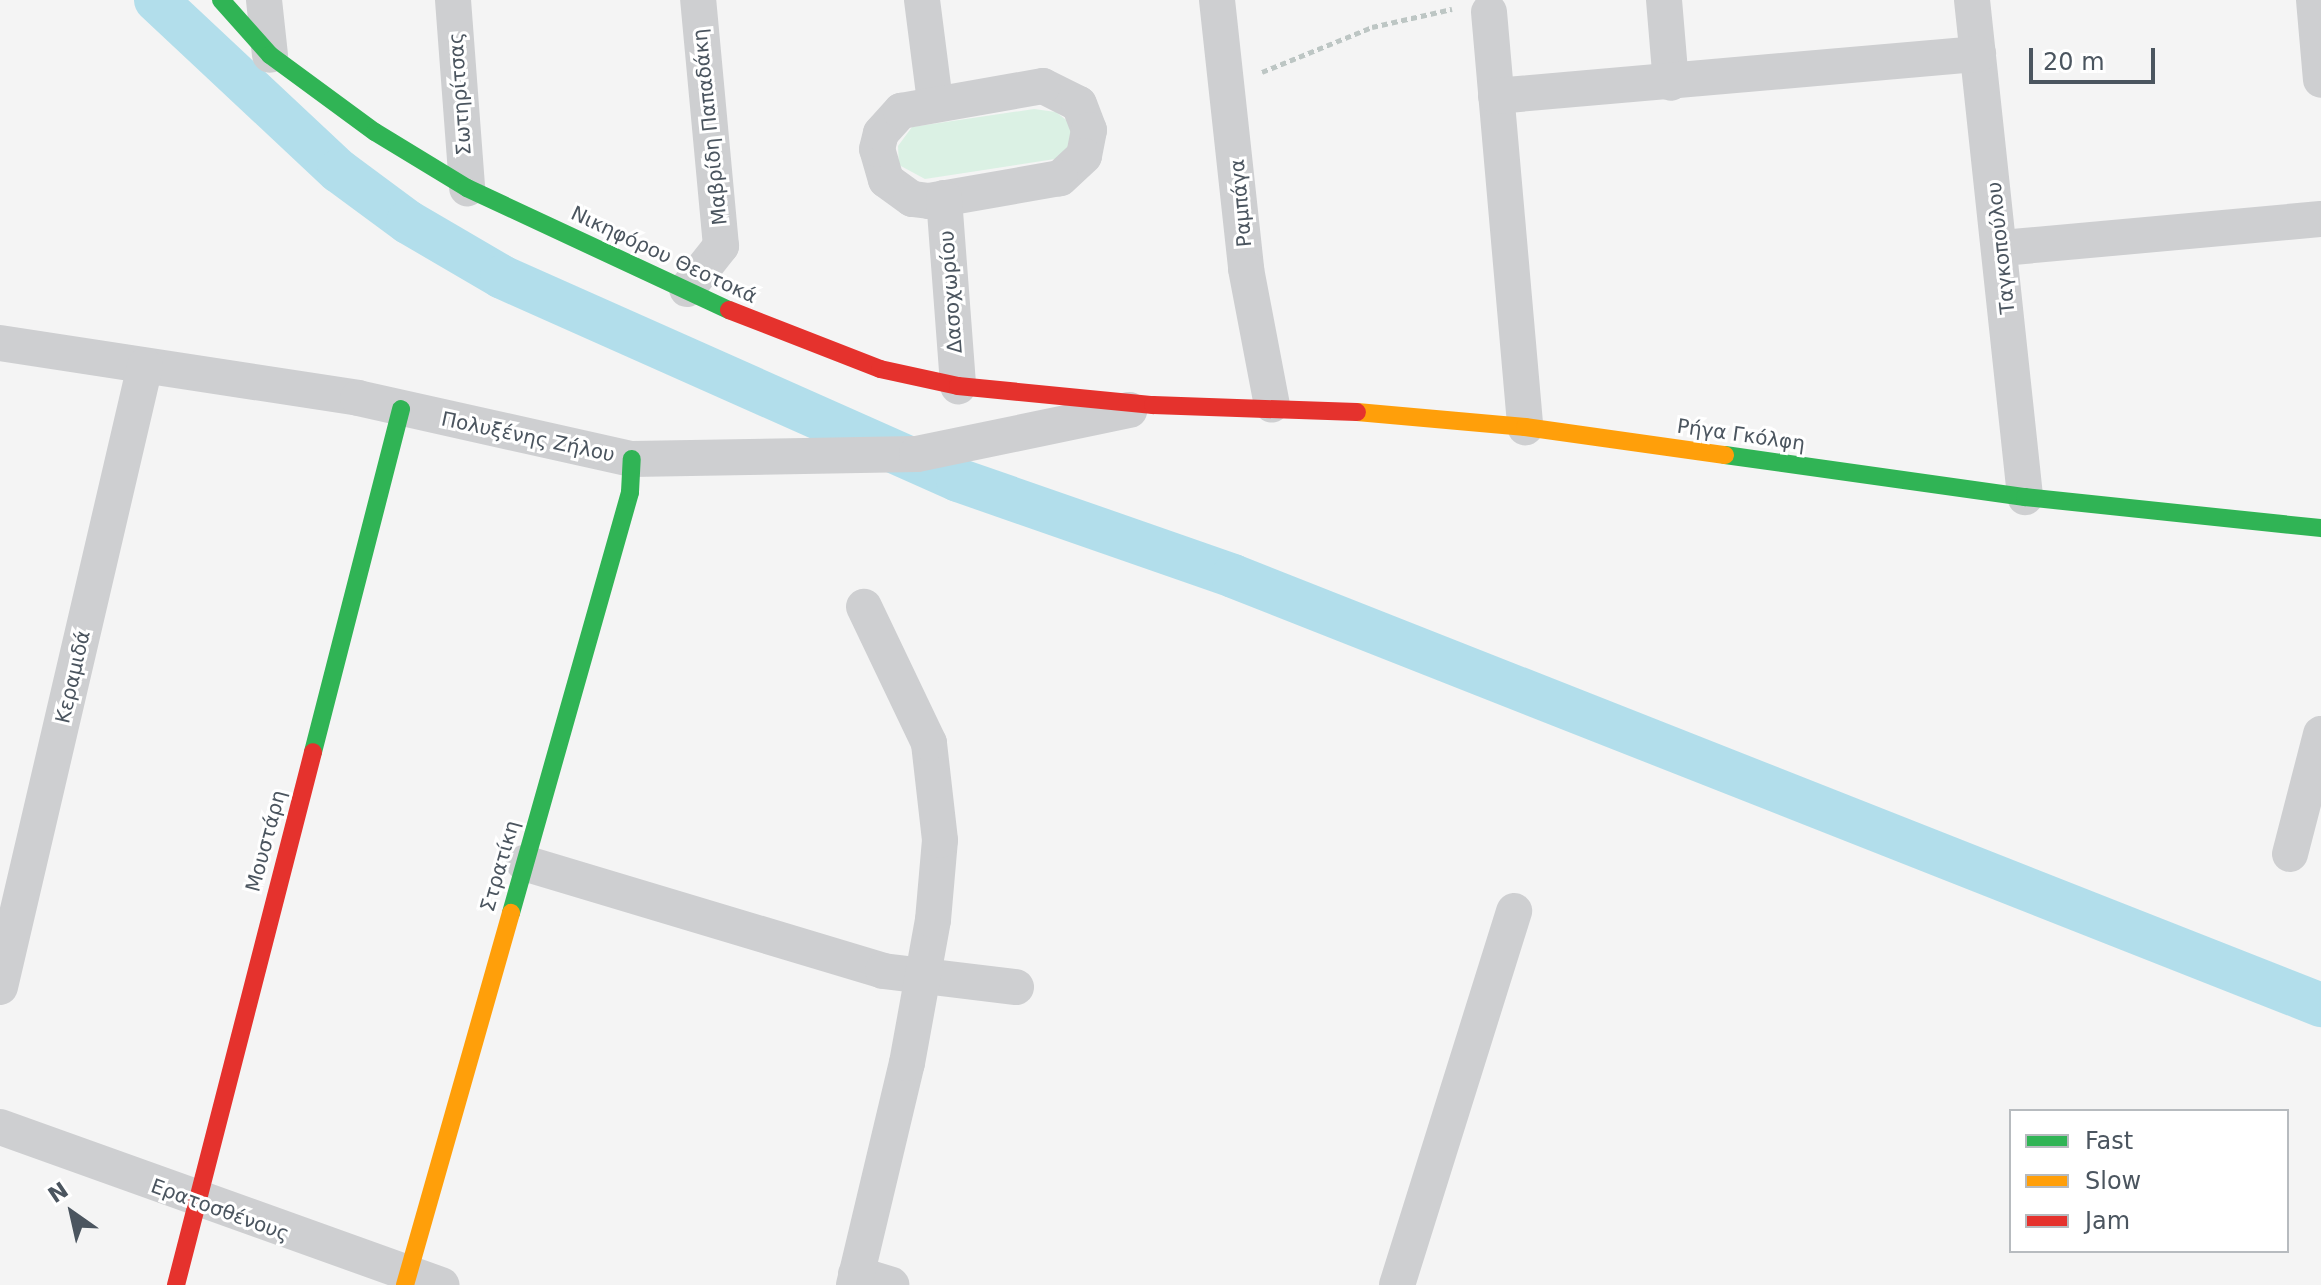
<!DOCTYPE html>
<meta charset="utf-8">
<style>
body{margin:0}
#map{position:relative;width:2321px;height:1285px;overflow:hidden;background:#f4f4f4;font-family:"DejaVu Sans",sans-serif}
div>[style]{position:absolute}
.green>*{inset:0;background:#dbf1e4}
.canal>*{height:44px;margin:-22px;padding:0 22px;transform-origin:22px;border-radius:22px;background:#b2deeb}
.path>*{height:5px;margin-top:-2.5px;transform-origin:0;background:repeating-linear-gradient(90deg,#bdc6c4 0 6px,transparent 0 10px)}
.street>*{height:36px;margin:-18px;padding:0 18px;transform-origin:18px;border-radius:18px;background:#cecfd1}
.fast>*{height:18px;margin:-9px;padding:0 9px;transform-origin:9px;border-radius:9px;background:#30b455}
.slow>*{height:18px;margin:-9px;padding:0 9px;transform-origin:9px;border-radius:9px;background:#ff9f0a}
.jam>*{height:18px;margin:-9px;padding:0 9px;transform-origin:9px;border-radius:9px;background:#e5322d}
span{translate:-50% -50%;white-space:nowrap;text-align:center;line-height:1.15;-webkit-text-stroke:6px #fff;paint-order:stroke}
.street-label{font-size:20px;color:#4b555f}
.legend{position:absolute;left:2009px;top:1109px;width:280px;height:144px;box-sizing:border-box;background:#fff;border:2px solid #b7bbbf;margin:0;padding:10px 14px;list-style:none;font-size:24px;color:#4b555f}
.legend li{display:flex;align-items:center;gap:16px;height:40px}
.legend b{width:40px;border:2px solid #b7bbbf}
.north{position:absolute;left:32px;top:1173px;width:80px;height:80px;-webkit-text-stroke:6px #fff;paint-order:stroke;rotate:326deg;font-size:22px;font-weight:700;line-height:32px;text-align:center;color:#4b555f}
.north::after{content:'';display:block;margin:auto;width:28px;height:36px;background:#4b555f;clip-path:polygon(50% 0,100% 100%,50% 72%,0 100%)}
.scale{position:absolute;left:2029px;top:48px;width:126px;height:36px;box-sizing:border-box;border:4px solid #4b555f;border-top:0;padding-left:10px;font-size:24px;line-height:28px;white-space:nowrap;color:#4b555f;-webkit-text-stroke:6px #fff;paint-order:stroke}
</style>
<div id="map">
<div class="green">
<div style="clip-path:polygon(1034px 109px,1056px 112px,1070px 123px,1072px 145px,1055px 159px,925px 179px,899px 165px,898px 146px,912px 127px)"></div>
</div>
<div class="canal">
<div style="left:156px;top:0;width:250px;rotate:43.1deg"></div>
<div style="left:339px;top:171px;width:86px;rotate:36.5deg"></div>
<div style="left:408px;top:222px;width:109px;rotate:30.3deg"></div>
<div style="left:502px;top:277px;width:499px;rotate:24deg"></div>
<div style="left:958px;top:480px;width:291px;rotate:19.2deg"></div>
<div style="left:1233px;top:576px;width:1170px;rotate:21.52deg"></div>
</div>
<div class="path">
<div style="left:1262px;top:72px;width:119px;rotate:-22.2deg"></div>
<div style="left:1372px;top:27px;width:82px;rotate:-12.7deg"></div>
</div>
<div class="street">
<div style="left:264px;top:0;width:55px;rotate:83.8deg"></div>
<div style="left:453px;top:0;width:189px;rotate:85.7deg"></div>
<div style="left:922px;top:0;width:103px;rotate:82.7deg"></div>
<div style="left:1217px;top:0;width:271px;rotate:83.8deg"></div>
<div style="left:1246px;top:269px;width:138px;rotate:79.2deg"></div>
<div style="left:1664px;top:0;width:83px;rotate:85.2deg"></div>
<div style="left:1972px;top:0;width:500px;rotate:83.9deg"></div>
<div style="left:2314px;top:0;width:80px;rotate:85deg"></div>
<div style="left:1489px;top:12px;width:417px;rotate:85deg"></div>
<div style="left:1043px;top:86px;width:40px;rotate:26.6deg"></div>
<div style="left:1079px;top:104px;width:28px;rotate:69deg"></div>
<div style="left:1089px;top:130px;width:26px;rotate:101deg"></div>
<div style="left:1084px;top:156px;width:33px;rotate:137deg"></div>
<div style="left:1060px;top:178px;width:133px;rotate:170deg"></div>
<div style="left:929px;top:201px;width:17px;rotate:-173deg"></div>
<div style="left:912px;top:199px;width:32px;rotate:-144deg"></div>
<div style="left:886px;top:180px;width:32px;rotate:-106deg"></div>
<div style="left:877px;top:149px;width:16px;rotate:-76deg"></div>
<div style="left:881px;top:133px;width:30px;rotate:-48deg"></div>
<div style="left:901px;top:111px;width:144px;rotate:-10deg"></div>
<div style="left:1496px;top:96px;width:484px;rotate:-5deg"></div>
<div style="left:944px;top:198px;width:189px;rotate:85.7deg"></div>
<div style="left:2002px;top:248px;width:320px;rotate:-5.2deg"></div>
<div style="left:687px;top:289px;width:55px;rotate:-51.7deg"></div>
<div style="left:721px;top:246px;width:247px;rotate:-95.3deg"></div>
<div style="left:0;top:343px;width:362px;rotate:8.7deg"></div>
<div style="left:358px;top:398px;width:281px;rotate:12.6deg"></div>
<div style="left:632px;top:459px;width:285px;rotate:-1deg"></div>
<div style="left:917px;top:454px;width:217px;rotate:-11.7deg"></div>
<div style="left:2290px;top:854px;width:124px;rotate:-75.5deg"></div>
<div style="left:524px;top:863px;width:375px;rotate:16.7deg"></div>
<div style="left:883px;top:971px;width:134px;rotate:6.9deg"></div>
<div style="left:0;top:987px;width:638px;rotate:-76.86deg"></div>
<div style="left:0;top:1127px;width:469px;rotate:19.7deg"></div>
<div style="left:856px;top:1274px;width:37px;rotate:17deg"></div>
<div style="left:854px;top:1285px;width:228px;rotate:-76.6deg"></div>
<div style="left:907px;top:1063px;width:145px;rotate:-79.7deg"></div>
<div style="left:933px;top:920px;width:80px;rotate:-85deg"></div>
<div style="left:940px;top:840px;width:98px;rotate:-96.5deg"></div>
<div style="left:929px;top:743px;width:151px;rotate:-115.5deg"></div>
<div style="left:1397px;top:1285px;width:392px;rotate:-72.6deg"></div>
</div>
<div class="fast">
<div style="left:221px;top:0;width:74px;rotate:48.3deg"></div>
<div style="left:270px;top:55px;width:130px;rotate:36.3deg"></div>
<div style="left:375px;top:132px;width:108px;rotate:31.3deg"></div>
<div style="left:467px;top:188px;width:289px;rotate:25deg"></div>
<div style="left:1725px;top:455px;width:303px;rotate:8deg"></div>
<div style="left:2025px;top:497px;width:298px;rotate:6deg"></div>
<div style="left:313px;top:752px;width:354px;rotate:-75.6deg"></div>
<div style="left:511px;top:913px;width:437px;rotate:-74.2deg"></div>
<div style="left:630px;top:492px;width:33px;rotate:-87deg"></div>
</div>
<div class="slow">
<div style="left:1357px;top:412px;width:169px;rotate:5.1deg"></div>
<div style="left:1525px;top:427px;width:202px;rotate:8deg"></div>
<div style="left:405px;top:1285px;width:387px;rotate:-74.1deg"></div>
</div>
<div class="jam">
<div style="left:729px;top:310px;width:162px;rotate:21.3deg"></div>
<div style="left:880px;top:369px;width:80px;rotate:12.3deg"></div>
<div style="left:958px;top:386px;width:196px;rotate:5.6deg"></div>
<div style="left:1153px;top:405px;width:204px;rotate:2deg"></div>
<div style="left:176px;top:1285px;width:550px;rotate:-75.58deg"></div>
</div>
<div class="street-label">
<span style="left:460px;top:94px;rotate:-94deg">Σωτηρίτσας</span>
<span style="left:710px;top:127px;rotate:-96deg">Μαβρίδη Παπαδάκη</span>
<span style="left:1241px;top:203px;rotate:-95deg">Ραμπάγα</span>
<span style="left:2001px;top:248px;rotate:-96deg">Ταγκοπούλου</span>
<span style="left:664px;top:255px;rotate:25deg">Νικηφόρου Θεοτοκά</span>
<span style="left:951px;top:292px;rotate:-94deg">Δασοχωρίου</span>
<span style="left:1741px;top:435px;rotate:8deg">Ρήγα Γκόλφη</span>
<span style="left:528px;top:437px;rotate:12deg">Πολυξένης Ζήλου</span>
<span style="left:73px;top:677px;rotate:-77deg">Κεραμιδά</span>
<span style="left:266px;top:841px;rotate:-75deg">Μουστάρη</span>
<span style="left:500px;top:866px;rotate:-74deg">Στρατίκη</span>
<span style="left:220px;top:1210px;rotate:20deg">Ερατοσθένους</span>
</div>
<ul class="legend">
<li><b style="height:10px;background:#30b455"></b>Fast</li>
<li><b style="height:10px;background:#ff9f0a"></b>Slow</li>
<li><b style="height:10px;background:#e5322d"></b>Jam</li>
</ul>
<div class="north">N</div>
<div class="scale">20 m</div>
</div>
